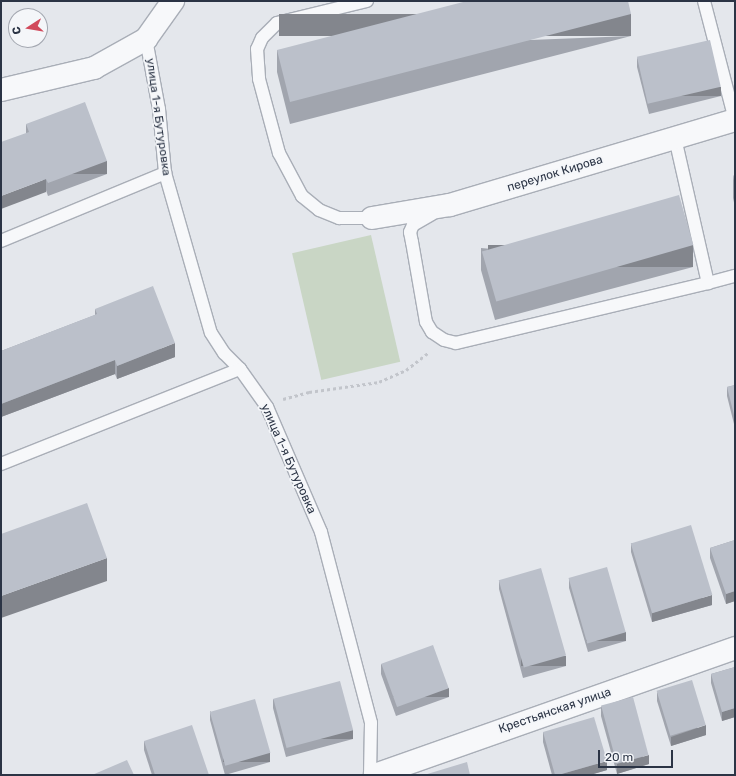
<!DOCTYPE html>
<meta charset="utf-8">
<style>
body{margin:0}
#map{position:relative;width:736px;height:776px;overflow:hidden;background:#e4e7ec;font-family:Rubik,sans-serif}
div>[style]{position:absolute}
.green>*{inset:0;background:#c9d6c5;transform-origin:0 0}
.path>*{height:2.5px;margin-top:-1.25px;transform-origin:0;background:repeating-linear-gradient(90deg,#c2c5cb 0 3px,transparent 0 6px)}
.roads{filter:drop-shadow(1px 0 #a9aeb7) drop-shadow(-1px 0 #a9aeb7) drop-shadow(0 1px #a9aeb7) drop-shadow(0 -1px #a9aeb7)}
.lane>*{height:12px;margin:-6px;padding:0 6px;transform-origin:6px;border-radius:6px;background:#f7f8fa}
.street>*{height:22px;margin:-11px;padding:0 11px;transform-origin:11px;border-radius:11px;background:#f7f8fa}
.wall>*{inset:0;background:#a1a5ae}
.shaded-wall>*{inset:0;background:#83868d;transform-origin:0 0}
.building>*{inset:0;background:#bbc0ca;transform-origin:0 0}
span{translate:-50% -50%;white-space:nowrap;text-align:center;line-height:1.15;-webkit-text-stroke:3.5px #f4f6f9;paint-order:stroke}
.street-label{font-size:12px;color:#2b3445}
.frame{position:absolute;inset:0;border:2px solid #2b3445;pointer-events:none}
.north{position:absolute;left:8px;top:8px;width:40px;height:40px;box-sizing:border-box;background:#f4f6f9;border:1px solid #a4a8b1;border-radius:50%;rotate:258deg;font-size:11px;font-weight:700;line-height:16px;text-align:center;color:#2b3445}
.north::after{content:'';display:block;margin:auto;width:14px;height:18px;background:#d1495b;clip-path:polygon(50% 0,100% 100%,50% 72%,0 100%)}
.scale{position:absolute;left:598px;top:750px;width:75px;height:18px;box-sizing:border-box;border:2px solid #2b3445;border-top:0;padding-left:5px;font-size:12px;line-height:14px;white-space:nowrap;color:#2b3445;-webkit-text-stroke:3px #f4f6f9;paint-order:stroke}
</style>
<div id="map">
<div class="green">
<div style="left:371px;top:235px;width:130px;height:81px;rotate:77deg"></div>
</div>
<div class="path">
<div style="left:283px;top:399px;width:27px;rotate:-15deg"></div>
<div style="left:309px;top:392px;width:71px;rotate:-8.1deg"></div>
<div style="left:379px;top:382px;width:30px;rotate:-24deg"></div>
<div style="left:406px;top:370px;width:29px;rotate:-38deg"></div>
</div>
<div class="roads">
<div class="lane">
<div style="left:367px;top:1px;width:93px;rotate:166.3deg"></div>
<div style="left:277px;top:23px;width:21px;rotate:135deg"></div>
<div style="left:262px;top:38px;width:12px;rotate:114deg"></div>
<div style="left:257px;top:49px;width:30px;rotate:86deg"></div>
<div style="left:259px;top:79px;width:77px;rotate:74.9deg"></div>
<div style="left:279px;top:153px;width:49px;rotate:61.9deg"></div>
<div style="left:302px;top:196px;width:22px;rotate:39deg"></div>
<div style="left:319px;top:210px;width:22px;rotate:22deg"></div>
<div style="left:339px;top:218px;width:33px"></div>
<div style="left:704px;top:1px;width:123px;rotate:75.4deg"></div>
<div style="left:146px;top:39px;width:71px;rotate:79.5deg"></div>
<div style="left:159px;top:109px;width:64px;rotate:84.6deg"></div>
<div style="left:165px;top:173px;width:166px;rotate:74deg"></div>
<div style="left:211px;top:333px;width:24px;rotate:57deg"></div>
<div style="left:224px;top:353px;width:23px;rotate:45deg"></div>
<div style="left:240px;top:369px;width:47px;rotate:54.6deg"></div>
<div style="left:267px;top:407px;width:136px;rotate:66.6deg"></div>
<div style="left:321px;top:532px;width:197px;rotate:75.3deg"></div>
<div style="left:371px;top:723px;width:52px;rotate:91.1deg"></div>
<div style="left:675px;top:138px;width:149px;rotate:77.2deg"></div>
<div style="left:708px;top:283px;width:28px;rotate:-15deg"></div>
<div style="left:432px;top:214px;width:22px;rotate:150deg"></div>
<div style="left:413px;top:225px;width:8px;rotate:113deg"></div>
<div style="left:410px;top:232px;width:10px;rotate:79deg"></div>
<div style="left:412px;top:242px;width:81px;rotate:80.1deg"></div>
<div style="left:426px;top:322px;width:12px;rotate:59deg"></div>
<div style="left:432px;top:332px;width:14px;rotate:34deg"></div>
<div style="left:444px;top:340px;width:12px;rotate:14deg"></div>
<div style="left:456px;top:343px;width:259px;rotate:-13.4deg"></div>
<div style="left:1px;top:241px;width:178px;rotate:-22.5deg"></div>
<div style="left:1px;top:464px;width:257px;rotate:-21.7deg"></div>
</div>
<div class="street">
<div style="left:1px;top:90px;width:96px;rotate:-13.3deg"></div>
<div style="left:94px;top:68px;width:60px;rotate:-29.1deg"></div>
<div style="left:146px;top:39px;width:47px;rotate:-54.6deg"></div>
<div style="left:372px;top:218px;width:79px;rotate:-9.5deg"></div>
<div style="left:450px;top:205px;width:297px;rotate:-16.6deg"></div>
<div style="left:375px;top:775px;width:382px;rotate:-19.4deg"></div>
</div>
</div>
<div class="wall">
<div style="clip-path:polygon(631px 36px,290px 124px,277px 72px,277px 50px)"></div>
<div style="clip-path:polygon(637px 58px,721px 96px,649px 114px,637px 67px)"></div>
<div style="clip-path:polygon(26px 124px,107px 174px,48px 196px,26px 133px)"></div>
<div style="clip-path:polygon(735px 175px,735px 207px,733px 198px,733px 176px)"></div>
<div style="clip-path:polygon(481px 248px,693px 267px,495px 320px,481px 270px)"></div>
<div style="clip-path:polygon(95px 309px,175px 357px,117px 379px,115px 374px,1px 417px,1px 351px,95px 315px)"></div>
<div style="clip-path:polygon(735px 385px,735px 428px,727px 396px,727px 387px)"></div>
<div style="clip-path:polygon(735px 540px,735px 601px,726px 604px,710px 558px,710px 548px)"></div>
<div style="clip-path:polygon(631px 543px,712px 605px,652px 622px,631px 552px)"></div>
<div style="clip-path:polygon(569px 578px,626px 641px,588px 652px,569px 588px)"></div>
<div style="clip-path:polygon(499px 580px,566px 666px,523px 678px,499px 589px)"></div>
<div style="clip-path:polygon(381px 664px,449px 697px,396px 716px,381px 674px)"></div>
<div style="clip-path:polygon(735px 667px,735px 717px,722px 721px,711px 683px,711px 674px)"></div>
<div style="clip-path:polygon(657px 692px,706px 735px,671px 746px,657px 701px)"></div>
<div style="clip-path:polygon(273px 699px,353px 739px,286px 757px,273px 708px)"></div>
<div style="clip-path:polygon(601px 706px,649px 764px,617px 774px,601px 716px)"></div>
<div style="clip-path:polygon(210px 711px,270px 762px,225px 775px,210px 720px)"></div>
<div style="clip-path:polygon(543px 732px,607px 770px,590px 775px,552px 775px,543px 742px)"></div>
<div style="clip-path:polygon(144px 741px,209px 775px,152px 775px,144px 750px)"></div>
</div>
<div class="shaded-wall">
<div style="left:631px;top:14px;width:22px;height:352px;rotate:90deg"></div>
<div style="left:721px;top:87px;width:9px;height:74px;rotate:90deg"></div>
<div style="left:107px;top:161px;width:13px;height:63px;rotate:90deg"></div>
<div style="clip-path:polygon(46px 179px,46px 192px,1px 209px,1px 196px)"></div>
<div style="left:693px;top:245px;width:22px;height:205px;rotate:90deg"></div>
<div style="clip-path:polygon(175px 343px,175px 357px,117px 379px,117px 366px)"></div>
<div style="clip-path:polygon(115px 360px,115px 374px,1px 417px,1px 404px)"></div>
<div style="clip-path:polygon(107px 558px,107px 581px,1px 618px,1px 596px)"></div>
<div style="clip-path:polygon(735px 591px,735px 601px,726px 604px,726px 594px)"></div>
<div style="clip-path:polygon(712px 595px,712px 605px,652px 622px,652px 613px)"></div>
<div style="left:626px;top:632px;width:9px;height:40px;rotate:90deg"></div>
<div style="left:566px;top:656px;width:10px;height:45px;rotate:90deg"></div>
<div style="left:449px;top:688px;width:9px;height:56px;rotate:90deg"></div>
<div style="clip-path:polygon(735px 708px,735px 717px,722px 721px,722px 712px)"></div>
<div style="clip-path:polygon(706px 725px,706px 735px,671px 746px,671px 737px)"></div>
<div style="left:353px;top:730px;width:9px;height:69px;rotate:90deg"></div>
<div style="left:270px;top:753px;width:9px;height:47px;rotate:90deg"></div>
<div style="clip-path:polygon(649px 755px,649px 764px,617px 774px,617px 764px)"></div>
<div style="clip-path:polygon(607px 761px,607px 770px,590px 775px,558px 775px)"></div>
</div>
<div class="building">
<div style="clip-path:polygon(467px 1px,628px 1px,631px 14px,290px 102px,277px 50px)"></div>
<div style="left:710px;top:40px;width:48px;height:75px;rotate:77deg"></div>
<div style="clip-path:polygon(85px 102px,107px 161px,48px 183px,46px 179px,1px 196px,1px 142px,29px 132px,26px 124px)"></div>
<div style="clip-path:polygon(735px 175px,735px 185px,733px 176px)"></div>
<div style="left:679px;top:195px;width:52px;height:205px;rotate:74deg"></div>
<div style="clip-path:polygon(153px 286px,175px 343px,117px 366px,115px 360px,1px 404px,1px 351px,97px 314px,95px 309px)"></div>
<div style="clip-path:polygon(735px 385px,735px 419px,727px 387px)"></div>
<div style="clip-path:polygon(87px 503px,107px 558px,1px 596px,1px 534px)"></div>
<div style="left:691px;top:525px;width:73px;height:63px;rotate:73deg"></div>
<div style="clip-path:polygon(735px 540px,735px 591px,726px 594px,710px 548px)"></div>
<div style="left:607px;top:567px;width:68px;height:40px;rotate:74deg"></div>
<div style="left:541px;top:568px;width:91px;height:44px;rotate:74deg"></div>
<div style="left:433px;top:645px;width:46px;height:55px;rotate:70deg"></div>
<div style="clip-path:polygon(735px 667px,735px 708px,722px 712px,711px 674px)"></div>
<div style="left:692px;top:680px;width:47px;height:37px;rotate:73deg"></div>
<div style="left:340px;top:681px;width:51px;height:69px;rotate:75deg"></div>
<div style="left:633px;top:697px;width:60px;height:33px;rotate:75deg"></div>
<div style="left:255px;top:699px;width:56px;height:47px;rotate:74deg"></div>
<div style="clip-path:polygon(594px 717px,607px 761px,558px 775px,555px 775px,543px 732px)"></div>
<div style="clip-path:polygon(192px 725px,209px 775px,155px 775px,144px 741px)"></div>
<div style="clip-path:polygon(127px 760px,134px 775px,92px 775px)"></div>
<div style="clip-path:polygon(467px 762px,470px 775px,424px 775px)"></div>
</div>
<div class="street-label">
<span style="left:158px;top:117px;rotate:82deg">улица 1-я Бутуровка</span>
<span style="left:555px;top:174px;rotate:-17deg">переулок Кирова</span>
<span style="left:288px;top:459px;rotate:66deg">улица 1-я Бутуровка</span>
<span style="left:555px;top:711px;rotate:-19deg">Крестьянская улица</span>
</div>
<div class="frame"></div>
<div class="north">С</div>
<div class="scale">20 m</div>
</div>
